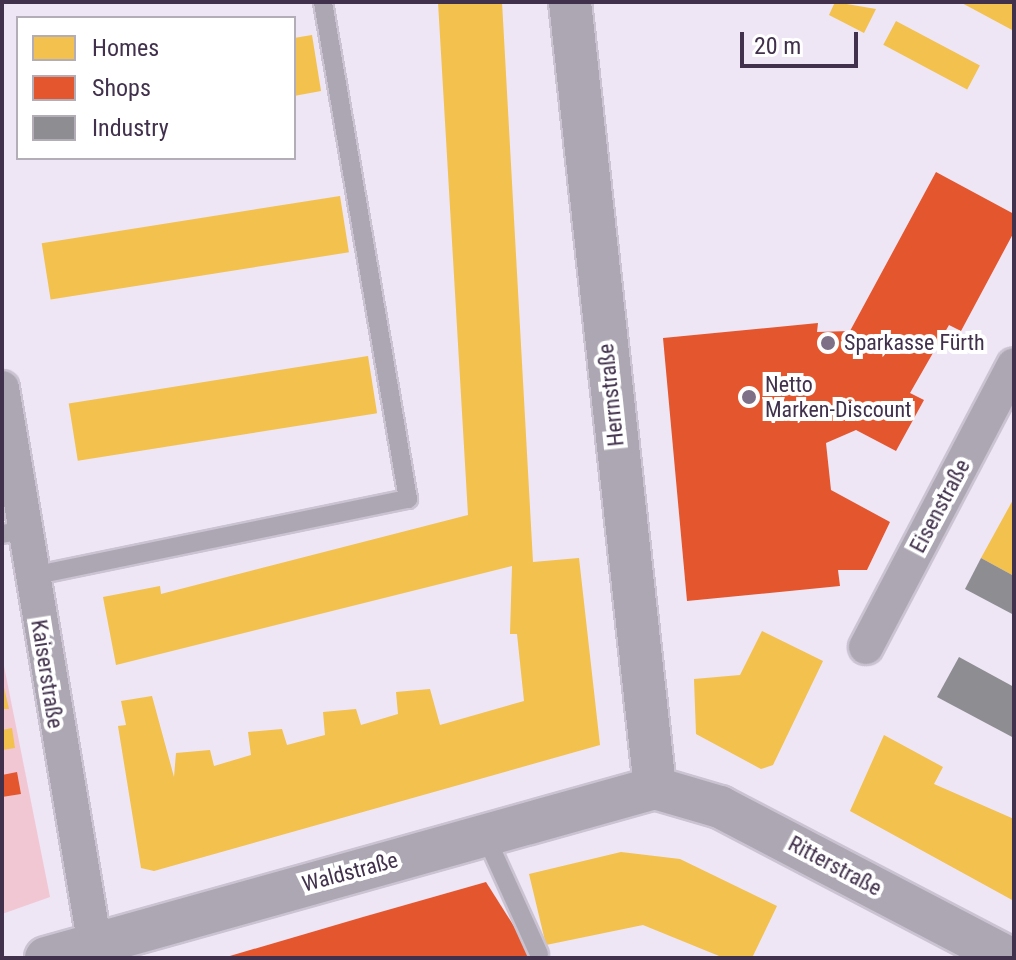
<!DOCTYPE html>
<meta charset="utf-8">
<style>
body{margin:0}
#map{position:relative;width:1016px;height:960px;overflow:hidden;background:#eee5f5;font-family:"Roboto Condensed",sans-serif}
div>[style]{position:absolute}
.green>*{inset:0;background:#f1c7d3}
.homes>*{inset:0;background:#f2c14e;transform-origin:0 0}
.shops>*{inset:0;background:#e4572e}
.industry>*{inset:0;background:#8d8d92}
.roads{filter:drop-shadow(2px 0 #cbc3d2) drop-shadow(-2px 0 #cbc3d2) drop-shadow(0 2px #cbc3d2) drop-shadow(0 -2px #cbc3d2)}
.service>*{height:18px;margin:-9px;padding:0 9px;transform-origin:9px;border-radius:9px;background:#ada7b3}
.minor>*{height:34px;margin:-17px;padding:0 17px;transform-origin:17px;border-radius:17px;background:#ada7b3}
.tertiary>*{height:42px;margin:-21px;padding:0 21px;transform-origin:21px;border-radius:21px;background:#ada7b3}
.dots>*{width:22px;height:22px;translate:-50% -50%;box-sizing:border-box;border:4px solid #fff;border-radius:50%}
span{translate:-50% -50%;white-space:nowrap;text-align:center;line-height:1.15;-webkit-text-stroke:8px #fff;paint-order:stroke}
.poi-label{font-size:22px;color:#41314c}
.left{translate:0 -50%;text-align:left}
.street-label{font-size:22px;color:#41314c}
.frame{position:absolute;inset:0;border:4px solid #41314c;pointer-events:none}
.legend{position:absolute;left:16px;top:16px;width:280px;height:144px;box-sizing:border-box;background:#fff;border:2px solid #b3adb7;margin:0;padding:10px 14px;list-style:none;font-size:24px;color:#41314c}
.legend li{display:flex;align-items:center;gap:16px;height:40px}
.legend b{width:40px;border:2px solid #b3adb7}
.scale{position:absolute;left:740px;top:32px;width:118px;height:36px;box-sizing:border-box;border:4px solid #41314c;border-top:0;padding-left:10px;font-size:24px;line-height:28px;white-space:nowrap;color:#41314c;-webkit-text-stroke:6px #fff;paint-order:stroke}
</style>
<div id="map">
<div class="green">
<div style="clip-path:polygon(2px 656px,50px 897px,2px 914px)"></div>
</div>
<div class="homes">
<div style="clip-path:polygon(438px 2px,502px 2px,533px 562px,579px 558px,600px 745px,154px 871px,141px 868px,118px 726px,126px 725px,121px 701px,152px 696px,174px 777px,176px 753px,210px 750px,214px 766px,251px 755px,248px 732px,282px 729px,287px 745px,325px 735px,323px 712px,356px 709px,361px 725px,398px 714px,396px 692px,430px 689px,440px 725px,524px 701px,517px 634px,510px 634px,512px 566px,116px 665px,103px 597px,160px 586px,161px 594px,468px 515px)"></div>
<div style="clip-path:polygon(835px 2px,876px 9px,864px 33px,829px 15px)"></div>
<div style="clip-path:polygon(960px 2px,1014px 2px,1014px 31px)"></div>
<div style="left:896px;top:21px;width:95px;height:27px;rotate:28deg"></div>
<div style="clip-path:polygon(312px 35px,321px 91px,294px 96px,294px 38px)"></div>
<div style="left:340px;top:196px;width:57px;height:302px;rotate:81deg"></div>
<div style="left:368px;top:356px;width:58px;height:303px;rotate:81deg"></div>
<div style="clip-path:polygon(1014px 498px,1014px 576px,981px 558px)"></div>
<div style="clip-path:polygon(762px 631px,823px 661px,773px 765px,761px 769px,696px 734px,694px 679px,740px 675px)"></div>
<div style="clip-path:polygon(2px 679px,9px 709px,2px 709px)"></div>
<div style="clip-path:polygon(12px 728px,15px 748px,2px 750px,2px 730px)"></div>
<div style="clip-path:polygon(884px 735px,943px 767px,934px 784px,1014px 819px,1014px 901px,850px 811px)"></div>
<div style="clip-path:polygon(621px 852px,680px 859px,777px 906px,752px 958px,724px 958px,643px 925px,546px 945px,529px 874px)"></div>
</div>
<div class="shops">
<div style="clip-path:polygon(936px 172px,1014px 214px,1014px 232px,961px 331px,949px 325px,910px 393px,924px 400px,896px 451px,856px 430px,826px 443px,831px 490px,890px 522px,867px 570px,838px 570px,840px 586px,687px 601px,663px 338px,818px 323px,817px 332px,850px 331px)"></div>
<div style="clip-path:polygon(17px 772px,21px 794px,2px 797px,2px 775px)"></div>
<div style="clip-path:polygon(486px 882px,534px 958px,223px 958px,363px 917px)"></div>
</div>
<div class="industry">
<div style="clip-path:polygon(981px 558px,1014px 576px,1014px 615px,965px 589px)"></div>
<div style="clip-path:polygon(959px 657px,1014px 687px,1014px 738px,937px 697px)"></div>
</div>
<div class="roads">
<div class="service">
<div style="left:2px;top:534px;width:23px;rotate:-10deg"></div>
<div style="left:32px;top:576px;width:384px;rotate:-11.6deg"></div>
<div style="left:408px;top:499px;width:504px;rotate:-99.71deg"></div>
<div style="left:485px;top:835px;width:131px;rotate:65.6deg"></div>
</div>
<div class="minor">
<div style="left:2px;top:388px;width:578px;rotate:80.54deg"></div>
<div style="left:866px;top:647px;width:318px;rotate:-62.3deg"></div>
</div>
<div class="tertiary">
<div style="left:570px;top:2px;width:791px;rotate:83.83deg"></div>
<div style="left:46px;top:958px;width:632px;rotate:-15.6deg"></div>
<div style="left:655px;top:788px;width:68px;rotate:16.3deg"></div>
<div style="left:720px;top:807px;width:326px;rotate:27.6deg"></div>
</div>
</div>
<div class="dots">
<div style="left:828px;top:343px;background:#7e7087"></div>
<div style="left:749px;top:397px;background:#7e7087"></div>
</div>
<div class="poi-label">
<span class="left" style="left:844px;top:343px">Sparkasse Fürth</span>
<span class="left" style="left:765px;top:397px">Netto<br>Marken-Discount</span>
</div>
<div class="street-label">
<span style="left:611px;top:395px;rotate:-96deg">Herrnstraße</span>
<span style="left:940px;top:506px;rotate:-62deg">Eisenstraße</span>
<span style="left:47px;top:674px;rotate:81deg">Kaiserstraße</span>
<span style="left:835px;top:866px;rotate:28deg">Ritterstraße</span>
<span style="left:350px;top:872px;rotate:-15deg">Waldstraße</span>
</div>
<div class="frame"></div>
<ul class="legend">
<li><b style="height:22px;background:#f2c14e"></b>Homes</li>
<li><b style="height:22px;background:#e4572e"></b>Shops</li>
<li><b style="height:22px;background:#8d8d92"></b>Industry</li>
</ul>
<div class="scale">20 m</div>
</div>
